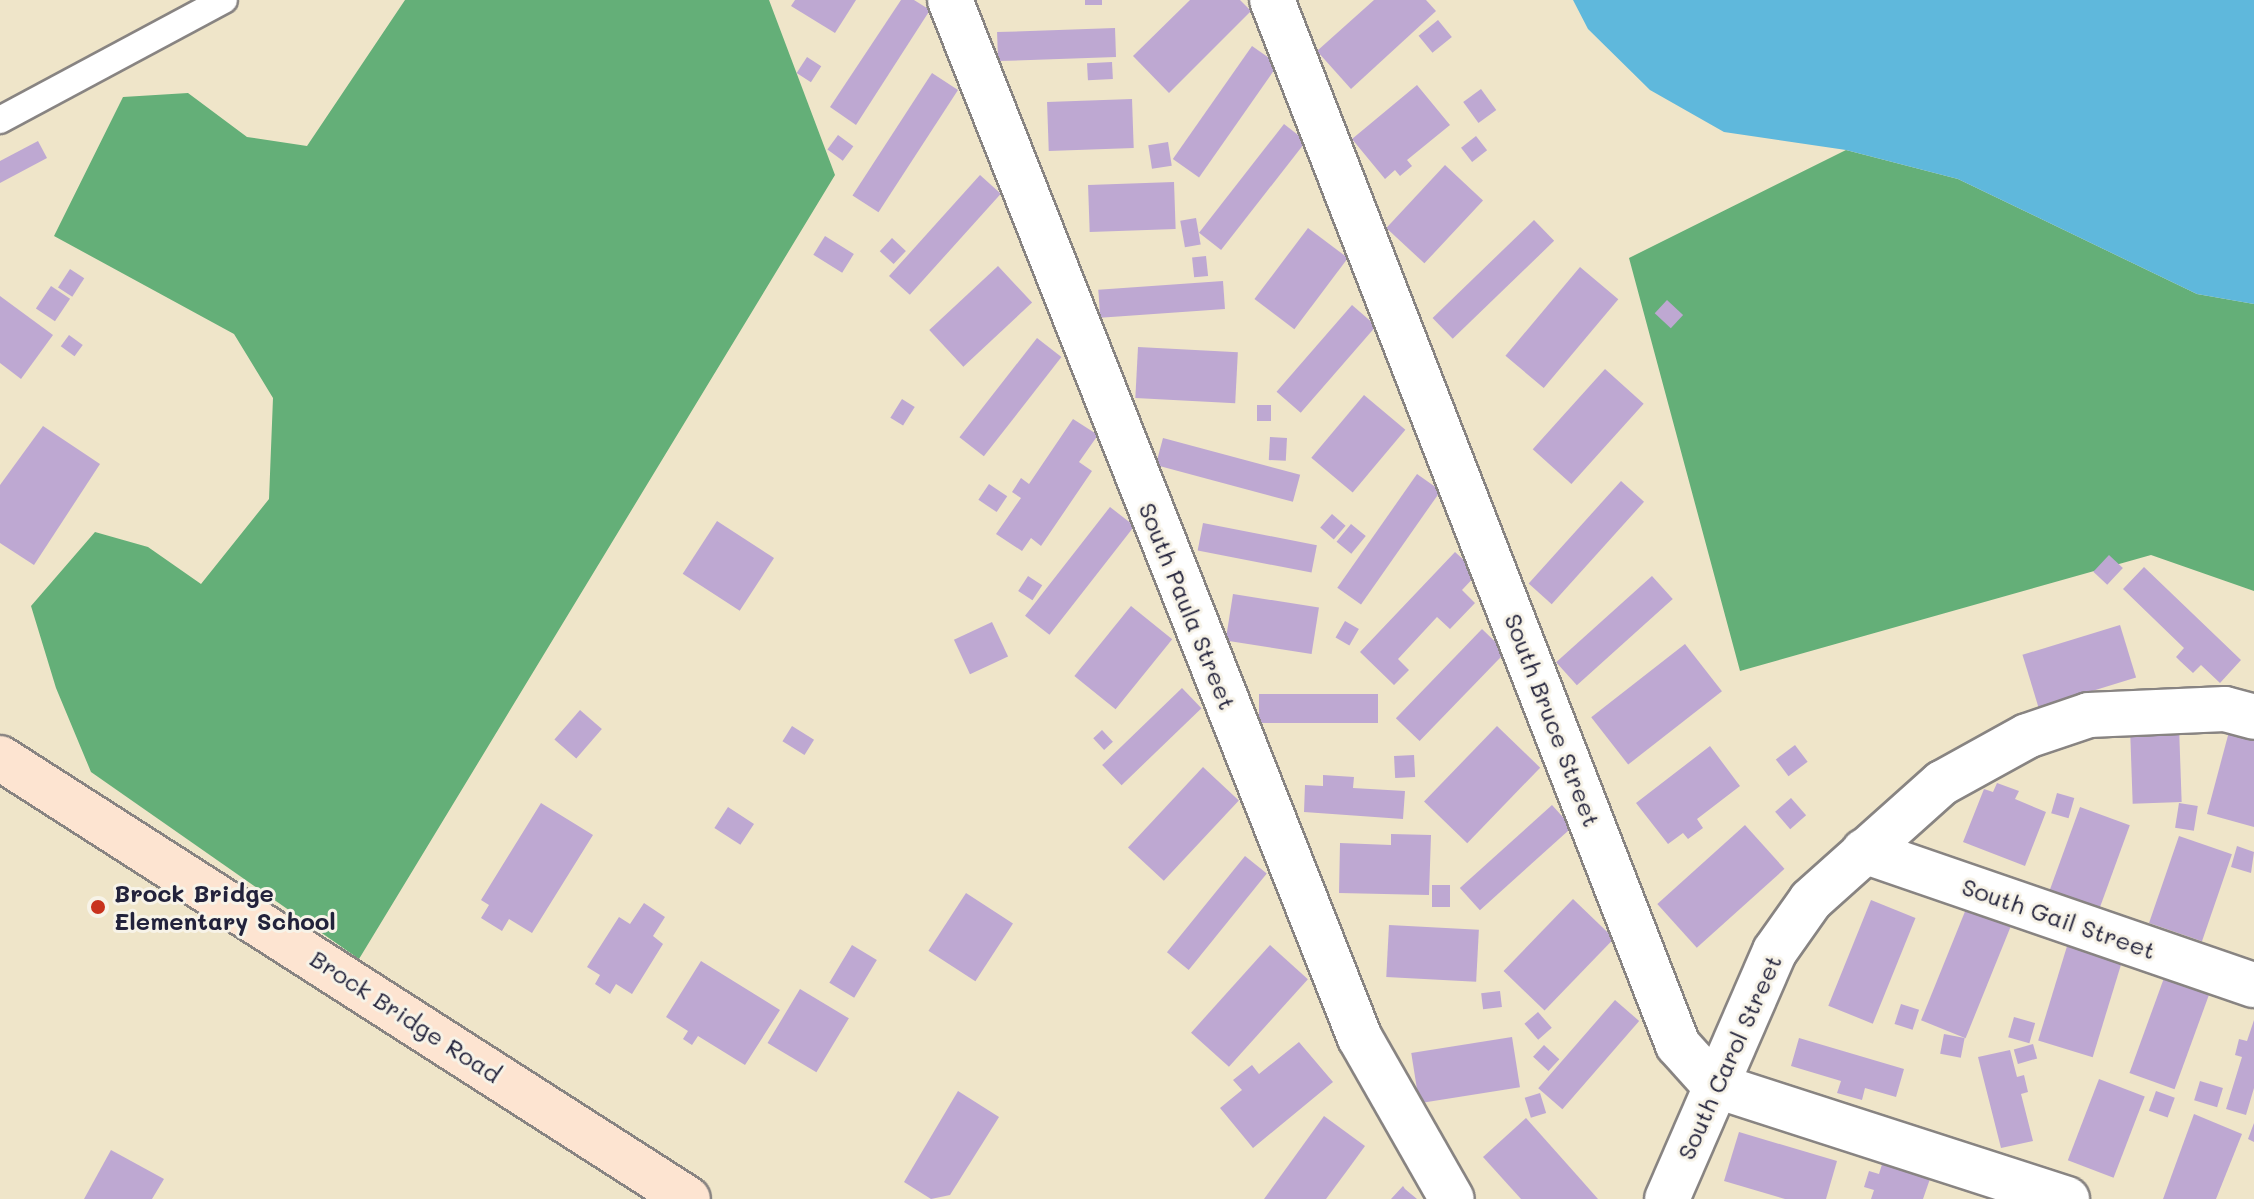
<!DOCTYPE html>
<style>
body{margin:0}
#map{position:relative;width:2254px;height:1199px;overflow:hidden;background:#efe5c9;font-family:Mali,sans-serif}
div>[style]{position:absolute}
.forest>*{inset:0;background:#64af78}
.water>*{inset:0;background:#5fb8dc}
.building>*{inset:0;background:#bea8d2;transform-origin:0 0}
.roads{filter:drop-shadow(2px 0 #888482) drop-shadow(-2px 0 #888482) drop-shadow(0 2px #888482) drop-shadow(0 -2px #888482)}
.lane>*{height:26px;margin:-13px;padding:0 13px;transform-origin:13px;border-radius:13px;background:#fff}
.street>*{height:44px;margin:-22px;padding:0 22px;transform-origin:22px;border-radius:22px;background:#fff}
.secondary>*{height:44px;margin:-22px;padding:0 22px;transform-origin:22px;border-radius:22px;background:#fde4d1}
.dots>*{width:22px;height:22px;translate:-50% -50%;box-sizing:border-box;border:4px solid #f7f3e8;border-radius:50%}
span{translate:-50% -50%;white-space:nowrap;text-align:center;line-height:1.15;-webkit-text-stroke:6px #f7f3e8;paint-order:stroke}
.street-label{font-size:24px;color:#22223b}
.poi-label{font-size:24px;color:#22223b;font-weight:700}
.left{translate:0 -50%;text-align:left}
</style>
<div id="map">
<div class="forest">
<div style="clip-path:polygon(405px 0,769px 0,835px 175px,359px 959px,91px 772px,56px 688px,31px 606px,95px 532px,148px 547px,201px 584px,269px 499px,273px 398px,234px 334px,54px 236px,123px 97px,188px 93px,247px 137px,307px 146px)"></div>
<div style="clip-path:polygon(1846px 150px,1958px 179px,2197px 294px,2254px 304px,2254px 591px,2151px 555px,1740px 671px,1629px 258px)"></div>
</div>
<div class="water">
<div style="clip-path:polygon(1573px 0,2254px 0,2254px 304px,2197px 294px,1958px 179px,1846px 150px,1724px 132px,1650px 90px,1588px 29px)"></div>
</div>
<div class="building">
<div style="clip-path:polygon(795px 0,856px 0,835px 33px,791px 6px)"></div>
<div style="clip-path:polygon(901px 0,914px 0,930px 10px,856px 125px,830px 107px)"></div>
<div style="left:1085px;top:0;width:17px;height:5px"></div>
<div style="clip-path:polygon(1190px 0,1240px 0,1251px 11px,1169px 93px,1133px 56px)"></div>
<div style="clip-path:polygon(1374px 0,1426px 0,1436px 11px,1351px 89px,1317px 51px)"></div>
<div style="left:1438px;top:20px;width:22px;height:25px;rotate:51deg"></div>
<div style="left:1115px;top:28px;width:29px;height:118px;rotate:88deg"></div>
<div style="left:1252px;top:46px;width:32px;height:138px;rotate:35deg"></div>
<div style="left:807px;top:57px;width:17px;height:19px;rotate:33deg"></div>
<div style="left:1112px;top:62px;width:17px;height:25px;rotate:87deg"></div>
<div style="left:932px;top:73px;width:31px;height:146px;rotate:33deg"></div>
<div style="clip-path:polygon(1417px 85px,1450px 125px,1407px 160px,1412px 166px,1400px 176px,1395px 170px,1385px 179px,1352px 139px)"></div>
<div style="left:1481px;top:89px;width:26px;height:22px;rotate:54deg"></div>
<div style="left:1132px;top:99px;width:49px;height:85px;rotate:88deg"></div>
<div style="left:1284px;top:124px;width:28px;height:138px;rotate:38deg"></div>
<div style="left:838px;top:135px;width:19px;height:18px;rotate:36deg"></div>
<div style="left:1476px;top:136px;width:18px;height:19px;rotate:52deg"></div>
<div style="clip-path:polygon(38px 141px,47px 158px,0 183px,0 161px)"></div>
<div style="left:1168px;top:142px;width:24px;height:20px;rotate:81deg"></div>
<div style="left:1445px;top:165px;width:52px;height:86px;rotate:43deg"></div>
<div style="left:980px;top:175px;width:28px;height:136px;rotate:42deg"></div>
<div style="left:1174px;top:182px;width:47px;height:86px;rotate:88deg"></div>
<div style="left:1196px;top:218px;width:27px;height:16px;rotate:80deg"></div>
<div style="left:1534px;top:220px;width:29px;height:141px;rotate:46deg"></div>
<div style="left:1308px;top:228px;width:50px;height:89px;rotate:37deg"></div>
<div style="left:825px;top:236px;width:34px;height:22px;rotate:32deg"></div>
<div style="left:892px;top:238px;width:19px;height:18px;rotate:43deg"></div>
<div style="left:1206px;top:256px;width:20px;height:14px;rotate:84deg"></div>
<div style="left:998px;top:266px;width:50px;height:94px;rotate:47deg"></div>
<div style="left:1580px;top:267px;width:50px;height:116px;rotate:40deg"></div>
<div style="left:70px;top:269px;width:17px;height:22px;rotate:33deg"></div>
<div style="left:1223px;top:281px;width:28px;height:125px;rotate:86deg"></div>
<div style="left:51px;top:286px;width:23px;height:27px;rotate:34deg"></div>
<div style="clip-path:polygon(0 296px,53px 335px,21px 379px,0 363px)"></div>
<div style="left:1667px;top:300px;width:22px;height:18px;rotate:43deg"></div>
<div style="left:1352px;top:305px;width:32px;height:115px;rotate:41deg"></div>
<div style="left:69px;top:335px;width:17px;height:14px;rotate:36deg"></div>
<div style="left:1037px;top:338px;width:31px;height:126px;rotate:38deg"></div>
<div style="left:1138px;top:347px;width:100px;height:51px;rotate:3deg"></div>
<div style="left:1605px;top:369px;width:52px;height:108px;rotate:42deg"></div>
<div style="left:1364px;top:395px;width:54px;height:82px;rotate:40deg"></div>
<div style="left:902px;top:399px;width:15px;height:22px;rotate:32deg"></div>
<div style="left:1271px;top:405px;width:16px;height:14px;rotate:90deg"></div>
<div style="clip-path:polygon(1073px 419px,1098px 435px,1079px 462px,1092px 471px,1041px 546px,1031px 538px,1022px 551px,996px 534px,1021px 498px,1012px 492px,1021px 478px,1029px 484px)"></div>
<div style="clip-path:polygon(43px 426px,100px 464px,34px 565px,0 543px,0 485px)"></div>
<div style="left:1270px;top:437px;width:17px;height:23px;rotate:3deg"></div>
<div style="left:1163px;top:438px;width:142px;height:28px;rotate:15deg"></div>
<div style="left:1417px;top:474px;width:29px;height:139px;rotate:35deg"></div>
<div style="left:1621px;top:481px;width:31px;height:138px;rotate:42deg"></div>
<div style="left:989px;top:484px;width:22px;height:19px;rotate:34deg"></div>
<div style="left:1110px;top:507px;width:31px;height:138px;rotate:38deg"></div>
<div style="left:1332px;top:514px;width:18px;height:18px;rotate:41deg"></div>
<div style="left:717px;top:521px;width:68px;height:63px;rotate:33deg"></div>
<div style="left:1203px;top:523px;width:116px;height:28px;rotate:11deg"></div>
<div style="left:1351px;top:524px;width:19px;height:23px;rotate:39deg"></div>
<div style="clip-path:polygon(1455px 552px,1478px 573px,1462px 590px,1475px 603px,1450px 629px,1437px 617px,1398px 659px,1409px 670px,1394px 685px,1360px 652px)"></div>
<div style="left:2109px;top:555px;width:19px;height:23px;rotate:43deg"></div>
<div style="clip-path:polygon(2144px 567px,2241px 660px,2220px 683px,2201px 665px,2193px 673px,2180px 661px,2176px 657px,2184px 648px,2123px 589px)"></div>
<div style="left:1028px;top:576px;width:17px;height:18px;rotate:33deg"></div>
<div style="left:1652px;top:576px;width:31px;height:129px;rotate:48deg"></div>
<div style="left:1233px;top:594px;width:87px;height:47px;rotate:9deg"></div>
<div style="left:1131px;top:606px;width:53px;height:90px;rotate:39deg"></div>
<div style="left:1345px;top:621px;width:16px;height:19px;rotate:30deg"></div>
<div style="left:992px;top:622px;width:38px;height:42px;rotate:65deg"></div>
<div style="left:2120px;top:625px;width:55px;height:102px;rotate:73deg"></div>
<div style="left:1482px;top:629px;width:33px;height:124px;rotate:44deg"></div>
<div style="left:1685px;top:644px;width:60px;height:119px;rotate:52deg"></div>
<div style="left:1182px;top:688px;width:28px;height:111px;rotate:46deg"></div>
<div style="left:1259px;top:694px;width:119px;height:29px"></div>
<div style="left:580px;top:710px;width:29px;height:39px;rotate:41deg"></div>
<div style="left:792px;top:726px;width:26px;height:18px;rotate:32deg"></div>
<div style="left:1497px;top:726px;width:60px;height:105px;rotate:44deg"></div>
<div style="left:2179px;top:726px;width:76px;height:49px;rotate:88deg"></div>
<div style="clip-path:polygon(2230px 728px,2254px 735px,2254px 827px,2207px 814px)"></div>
<div style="left:1102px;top:730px;width:16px;height:12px;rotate:47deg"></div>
<div style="left:1795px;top:745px;width:21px;height:24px;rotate:53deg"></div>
<div style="clip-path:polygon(1710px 746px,1740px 786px,1697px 819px,1703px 828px,1688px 839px,1683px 833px,1668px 844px,1636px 803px)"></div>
<div style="left:1414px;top:755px;width:22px;height:20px;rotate:87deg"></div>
<div style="left:1203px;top:767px;width:49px;height:110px;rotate:43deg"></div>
<div style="clip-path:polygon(1323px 775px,1354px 777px,1353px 788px,1405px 791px,1403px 819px,1304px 812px,1305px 785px,1323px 786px)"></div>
<div style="clip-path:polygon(1997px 783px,2019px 791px,2015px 799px,2046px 812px,2025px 866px,1963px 842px,1984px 789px,1993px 792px)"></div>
<div style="left:2057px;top:793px;width:18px;height:21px;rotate:16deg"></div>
<div style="left:1791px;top:798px;width:23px;height:21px;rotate:49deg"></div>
<div style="clip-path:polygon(541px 803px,593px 835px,532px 933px,509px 919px,502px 931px,481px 918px,489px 905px,481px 900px)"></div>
<div style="left:2179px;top:803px;width:19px;height:25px;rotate:9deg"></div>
<div style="left:1552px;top:805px;width:30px;height:124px;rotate:48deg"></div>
<div style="left:728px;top:807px;width:31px;height:25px;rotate:33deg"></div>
<div style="left:2080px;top:807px;width:53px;height:91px;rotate:20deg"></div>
<div style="left:1745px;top:825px;width:59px;height:118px;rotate:48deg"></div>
<div style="clip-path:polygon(1391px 834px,1431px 835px,1429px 895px,1339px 893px,1340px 843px,1391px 845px)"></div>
<div style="left:2179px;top:836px;width:56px;height:92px;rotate:19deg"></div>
<div style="clip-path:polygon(2237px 846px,2254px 852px,2251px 873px,2231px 867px)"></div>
<div style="left:1245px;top:856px;width:28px;height:124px;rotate:39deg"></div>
<div style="left:1432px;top:885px;width:18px;height:22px"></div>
<div style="left:966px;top:893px;width:56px;height:69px;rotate:33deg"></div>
<div style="left:1573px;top:899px;width:57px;height:100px;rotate:44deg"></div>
<div style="left:1871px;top:900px;width:48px;height:114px;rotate:22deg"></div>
<div style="clip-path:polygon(644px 903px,665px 917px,653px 936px,663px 944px,632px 994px,616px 984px,610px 994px,595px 984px,600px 975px,587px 967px,619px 917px,630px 924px)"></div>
<div style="left:1966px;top:909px;width:48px;height:120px;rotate:22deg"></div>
<div style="left:1389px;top:925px;width:90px;height:52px;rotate:3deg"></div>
<div style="left:2068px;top:943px;width:57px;height:102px;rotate:17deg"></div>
<div style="left:852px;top:945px;width:29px;height:44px;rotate:31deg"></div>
<div style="left:1270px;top:945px;width:51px;height:118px;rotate:42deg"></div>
<div style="clip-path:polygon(701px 961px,780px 1010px,745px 1065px,698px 1036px,692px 1045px,683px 1039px,688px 1031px,666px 1017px)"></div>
<div style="left:2164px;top:978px;width:48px;height:101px;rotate:20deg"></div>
<div style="left:800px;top:989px;width:57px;height:63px;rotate:31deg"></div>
<div style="left:1500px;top:991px;width:16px;height:19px;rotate:83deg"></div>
<div style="left:1615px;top:1000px;width:32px;height:117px;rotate:41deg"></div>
<div style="left:1901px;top:1004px;width:19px;height:21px;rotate:18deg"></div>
<div style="left:1538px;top:1012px;width:21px;height:18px;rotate:49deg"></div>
<div style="left:2014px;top:1017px;width:22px;height:21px;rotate:16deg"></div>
<div style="clip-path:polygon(2254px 1020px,2254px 1088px,2246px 1115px,2226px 1109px,2242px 1057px,2235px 1055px,2239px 1039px,2247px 1041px)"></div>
<div style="left:1944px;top:1034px;width:21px;height:20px;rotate:11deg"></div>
<div style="left:1512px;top:1037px;width:51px;height:102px;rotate:81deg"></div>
<div style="clip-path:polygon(1799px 1038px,1904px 1069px,1896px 1097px,1865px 1088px,1862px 1100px,1837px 1093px,1841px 1081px,1791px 1066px)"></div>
<div style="clip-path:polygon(1299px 1042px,1333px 1082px,1253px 1148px,1220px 1108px,1242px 1090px,1233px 1080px,1252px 1065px,1259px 1074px)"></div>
<div style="left:2033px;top:1044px;width:15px;height:20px;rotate:74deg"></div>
<div style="left:1544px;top:1045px;width:21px;height:16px;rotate:43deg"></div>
<div style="clip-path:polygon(2010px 1050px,2017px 1077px,2024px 1075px,2028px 1092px,2021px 1094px,2033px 1141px,2001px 1148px,1978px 1057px)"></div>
<div style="left:2099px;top:1079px;width:49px;height:87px;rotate:21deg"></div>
<div style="left:2200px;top:1081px;width:24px;height:20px;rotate:17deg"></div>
<div style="clip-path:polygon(958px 1091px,999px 1117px,950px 1195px,931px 1199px,904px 1182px)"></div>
<div style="left:2156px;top:1091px;width:20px;height:21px;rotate:20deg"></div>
<div style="left:1540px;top:1093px;width:21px;height:16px;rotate:73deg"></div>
<div style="clip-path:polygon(2194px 1114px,2242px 1134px,2216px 1199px,2163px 1199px)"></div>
<div style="clip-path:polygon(1324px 1116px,1365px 1146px,1349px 1168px,1326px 1199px,1264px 1199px)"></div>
<div style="clip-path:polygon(1526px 1118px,1583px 1182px,1598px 1199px,1521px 1199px,1483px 1157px)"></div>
<div style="clip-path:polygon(2254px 1123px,2254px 1142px,2248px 1139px)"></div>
<div style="clip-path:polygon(1739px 1132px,1837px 1161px,1826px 1199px,1785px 1199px,1724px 1181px)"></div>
<div style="clip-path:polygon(111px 1150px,164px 1179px,152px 1199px,84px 1199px)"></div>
<div style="clip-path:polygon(1883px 1161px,1931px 1176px,1923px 1199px,1871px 1199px,1874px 1190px,1864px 1187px,1869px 1171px,1879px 1174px)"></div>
<div style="clip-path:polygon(1403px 1186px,1405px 1189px,1417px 1199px,1391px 1199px)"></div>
</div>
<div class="roads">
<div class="lane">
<div style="left:0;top:120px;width:254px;rotate:-28.2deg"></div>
</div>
<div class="street">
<div style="left:950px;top:0;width:1116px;rotate:68.45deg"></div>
<div style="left:1360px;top:1038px;width:185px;rotate:60.3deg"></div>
<div style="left:1272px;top:0;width:1121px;rotate:68.77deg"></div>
<div style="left:1678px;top:1045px;width:54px;rotate:48deg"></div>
<div style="left:1714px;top:1085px;width:371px;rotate:17.9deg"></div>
<div style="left:1864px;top:851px;width:412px;rotate:19deg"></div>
<div style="left:1667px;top:1199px;width:270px;rotate:-66.5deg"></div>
<div style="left:1775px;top:951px;width:62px;rotate:-54.8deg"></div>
<div style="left:1811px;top:900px;width:176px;rotate:-41.8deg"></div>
<div style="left:1942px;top:783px;width:97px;rotate:-28.9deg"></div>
<div style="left:2027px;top:736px;width:65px;rotate:-18.7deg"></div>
<div style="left:2089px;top:715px;width:136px;rotate:-2.5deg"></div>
<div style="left:2225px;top:709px;width:30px;rotate:15deg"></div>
</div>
<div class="secondary">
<div style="left:0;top:758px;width:817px;rotate:32.66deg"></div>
</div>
</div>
<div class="dots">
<div style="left:98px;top:907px;background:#c8321e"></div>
</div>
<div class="street-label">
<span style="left:1188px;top:606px;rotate:68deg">South Paula Street</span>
<span style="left:1553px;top:720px;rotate:69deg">South Bruce Street</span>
<span style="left:2059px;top:918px;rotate:19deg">South Gail Street</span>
<span style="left:406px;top:1016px;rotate:33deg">Brock Bridge Road</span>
<span style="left:1729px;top:1057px;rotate:-66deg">South Carol Street</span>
</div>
<div class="poi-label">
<span class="left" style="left:114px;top:907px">Brock Bridge<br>Elementary School</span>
</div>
</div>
